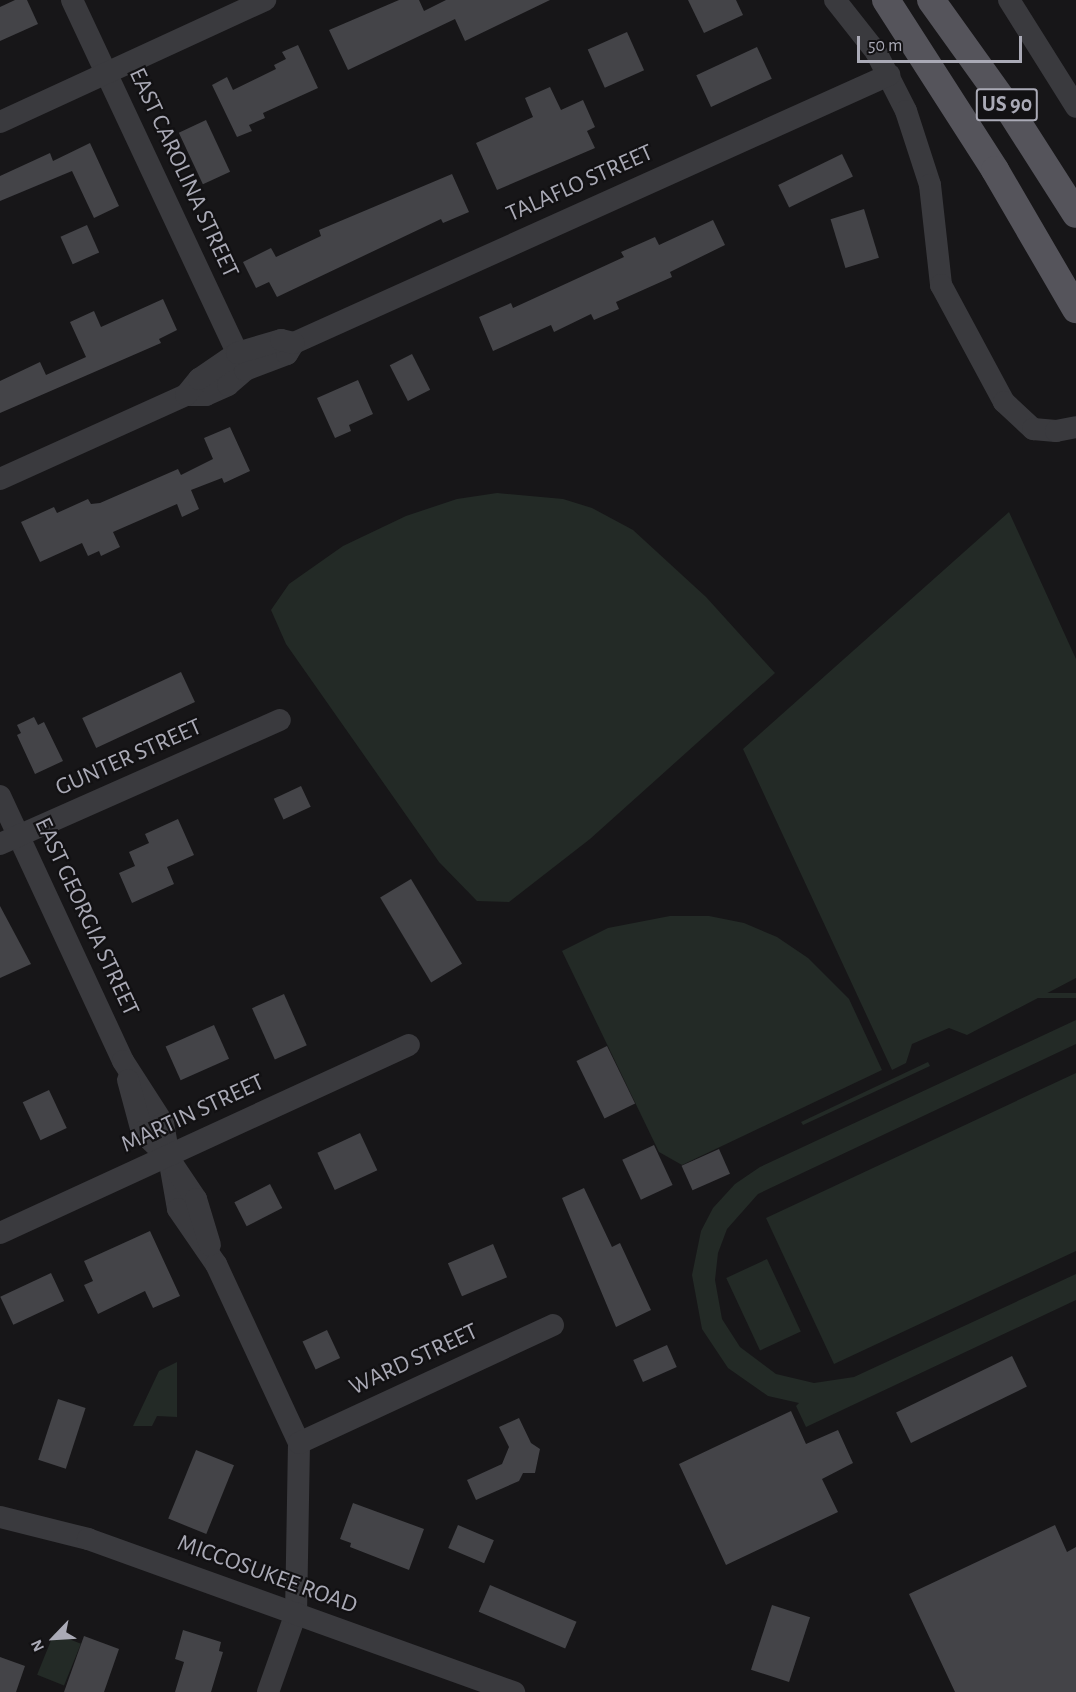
<!DOCTYPE html>
<style>
body{margin:0}
#map{position:relative;width:1076px;height:1692px;overflow:hidden;background:#171618;font-family:"Alegreya Sans",sans-serif}
div>[style]{position:absolute}
.green>*{inset:0;background:#232a26;transform-origin:0 0}
.building>*{inset:0;background:#444448;transform-origin:0 0}
.minor>*{height:22px;margin:-11px;padding:0 11px;transform-origin:11px;border-radius:11px;background:#3a3a3e}
.major>*{height:28px;margin:-14px;padding:0 14px;transform-origin:14px;border-radius:14px;background:#55545b}
span{translate:-50% -50%;white-space:nowrap;text-align:center;line-height:1.15;-webkit-text-stroke:4.5px #121113;paint-order:stroke}
.shield-label span{padding:2px 4px;background:#121113;border:2px solid;border-radius:4px;-webkit-text-stroke-width:0}
.shield-label{font-size:22px;color:#aaaab6;font-weight:700}
.street-label{font-size:24px;color:#aaaab6}
.north{position:absolute;left:24px;top:1608px;width:60px;height:60px;-webkit-text-stroke:4px #121113;paint-order:stroke;rotate:245deg;font-size:16px;font-weight:700;line-height:24px;text-align:center;color:#aaaab6}
.north::after{content:'';display:block;margin:auto;width:21px;height:27px;background:#aaaab6;clip-path:polygon(50% 0,100% 100%,50% 72%,0 100%)}
.scale{position:absolute;left:857px;top:36px;width:165px;height:27px;box-sizing:border-box;border:3px solid #aaaab6;border-top:0;padding-left:8px;font-size:18px;line-height:21px;white-space:nowrap;color:#aaaab6;-webkit-text-stroke:4px #121113;paint-order:stroke}
</style>
<div id="map">
<div class="green">
<div style="clip-path:polygon(497px 493px,563px 499px,592px 508px,633px 530px,706px 597px,775px 673px,590px 839px,509px 902px,477px 901px,439px 862px,286px 644px,271px 610px,289px 584px,343px 546px,406px 516px,457px 499px)"></div>
<div style="clip-path:polygon(1009px 512px,1076px 659px,1076px 978px,967px 1035px,949px 1028px,912px 1044px,906px 1063px,892px 1070px,743px 749px)"></div>
<div style="clip-path:polygon(670px 916px,709px 916px,744px 923px,777px 937px,808px 958px,849px 999px,882px 1070px,682px 1165px,659px 1152px,562px 951px,608px 928px)"></div>
<div style="left:1076px;top:993px;width:5px;height:137px;rotate:90deg"></div>
<div style="clip-path:polygon(1076px 1020px,1076px 1044px,758px 1194px,727px 1229px,718px 1253px,715px 1280px,722px 1319px,740px 1347px,776px 1374px,814px 1383px,854px 1377px,1076px 1274px,1076px 1300px,806px 1427px,796px 1406px,799px 1403px,768px 1396px,728px 1368px,702px 1329px,692px 1275px,701px 1231px,713px 1208px,735px 1184px,760px 1167px)"></div>
<div style="clip-path:polygon(928px 1062px,930px 1066px,803px 1125px,801px 1122px)"></div>
<div style="clip-path:polygon(1076px 1073px,1076px 1251px,834px 1364px,766px 1218px)"></div>
<div style="left:767px;top:1259px;width:80px;height:45px;rotate:65deg"></div>
<div style="clip-path:polygon(177px 1362px,177px 1417px,157px 1416px,152px 1426px,133px 1426px,159px 1371px)"></div>
<div style="left:54px;top:1633px;width:29px;height:45px;rotate:22deg"></div>
</div>
<div class="building">
<div style="clip-path:polygon(15px 0,27px 0,38px 24px,0 41px,0 7px)"></div>
<div style="clip-path:polygon(399px 0,419px 0,424px 11px,446px 0,550px 0,465px 41px,455px 19px,348px 70px,329px 30px)"></div>
<div style="clip-path:polygon(688px 0,736px 0,743px 15px,704px 33px)"></div>
<div style="left:627px;top:32px;width:42px;height:43px;rotate:66deg"></div>
<div style="clip-path:polygon(298px 45px,318px 88px,263px 113px,265px 118px,249px 125px,252px 131px,237px 137px,212px 85px,227px 77px,233px 90px,276px 69px,274px 65px,286px 59px,282px 52px)"></div>
<div style="left:757px;top:47px;width:35px;height:67px;rotate:65deg"></div>
<div style="clip-path:polygon(550px 87px,561px 110px,583px 100px,595px 127px,587px 131px,595px 148px,497px 190px,476px 143px,533px 117px,525px 98px)"></div>
<div style="left:206px;top:120px;width:57px;height:30px;rotate:65deg"></div>
<div style="clip-path:polygon(90px 143px,119px 206px,94px 218px,72px 171px,0 201px,0 176px,50px 153px,53px 161px)"></div>
<div style="left:842px;top:154px;width:25px;height:71px;rotate:64deg"></div>
<div style="clip-path:polygon(452px 174px,469px 212px,443px 223px,441px 219px,277px 297px,269px 282px,256px 288px,243px 262px,271px 248px,276px 257px,321px 236px,319px 230px)"></div>
<div style="left:864px;top:209px;width:51px;height:35px;rotate:73deg"></div>
<div style="clip-path:polygon(713px 220px,725px 245px,670px 272px,672px 277px,616px 302px,619px 309px,594px 320px,591px 314px,554px 332px,551px 325px,493px 351px,479px 317px,511px 303px,513px 308px,624px 257px,621px 252px,655px 237px,659px 245px)"></div>
<div style="left:87px;top:225px;width:30px;height:29px;rotate:66deg"></div>
<div style="clip-path:polygon(163px 299px,177px 330px,159px 339px,161px 343px,0 413px,0 381px,40px 362px,46px 375px,86px 357px,70px 322px,94px 311px,101px 327px)"></div>
<div style="left:412px;top:354px;width:40px;height:25px;rotate:63deg"></div>
<div style="clip-path:polygon(358px 380px,373px 414px,349px 425px,351px 431px,335px 438px,317px 398px)"></div>
<div style="clip-path:polygon(230px 427px,250px 471px,224px 483px,222px 478px,191px 490px,199px 509px,182px 517px,177px 504px,113px 532px,120px 547px,101px 556px,99px 551px,88px 556px,82px 543px,40px 562px,21px 522px,54px 507px,57px 513px,88px 499px,91px 504px,100px 503px,178px 469px,181px 475px,213px 459px,204px 438px)"></div>
<div style="left:181px;top:672px;width:33px;height:109px;rotate:65deg"></div>
<div style="clip-path:polygon(34px 717px,38px 725px,44px 722px,63px 761px,35px 774px,17px 735px,21px 733px,17px 725px)"></div>
<div style="left:301px;top:786px;width:23px;height:30px;rotate:65deg"></div>
<div style="clip-path:polygon(178px 819px,194px 855px,167px 867px,174px 884px,132px 903px,119px 873px,135px 866px,129px 852px,149px 843px,145px 834px)"></div>
<div style="left:411px;top:879px;width:99px;height:36px;rotate:59deg"></div>
<div style="clip-path:polygon(0 906px,31px 964px,0 978px)"></div>
<div style="left:284px;top:994px;width:56px;height:35px;rotate:66deg"></div>
<div style="left:214px;top:1025px;width:37px;height:53px;rotate:66deg"></div>
<div style="left:607px;top:1046px;width:64px;height:34px;rotate:64deg"></div>
<div style="left:49px;top:1090px;width:42px;height:29px;rotate:65deg"></div>
<div style="left:360px;top:1133px;width:41px;height:47px;rotate:65deg"></div>
<div style="left:654px;top:1145px;width:44px;height:35px;rotate:65deg"></div>
<div style="left:719px;top:1149px;width:27px;height:41px;rotate:66deg"></div>
<div style="left:270px;top:1184px;width:27px;height:40px;rotate:63deg"></div>
<div style="clip-path:polygon(584px 1188px,612px 1247px,620px 1243px,651px 1310px,616px 1327px,562px 1198px)"></div>
<div style="clip-path:polygon(150px 1231px,180px 1296px,153px 1308px,145px 1291px,98px 1314px,84px 1285px,93px 1281px,84px 1261px)"></div>
<div style="left:493px;top:1244px;width:36px;height:49px;rotate:67deg"></div>
<div style="left:51px;top:1273px;width:31px;height:56px;rotate:65deg"></div>
<div style="left:327px;top:1330px;width:31px;height:27px;rotate:65deg"></div>
<div style="left:667px;top:1345px;width:24px;height:37px;rotate:66deg"></div>
<div style="left:1012px;top:1356px;width:34px;height:129px;rotate:64deg"></div>
<div style="left:58px;top:1399px;width:29px;height:64px;rotate:18deg"></div>
<div style="clip-path:polygon(791px 1411px,806px 1444px,838px 1430px,853px 1463px,822px 1479px,838px 1512px,726px 1565px,679px 1464px)"></div>
<div style="clip-path:polygon(519px 1418px,531px 1443px,540px 1449px,535px 1473px,523px 1473px,519px 1481px,476px 1500px,467px 1480px,502px 1464px,509px 1447px,499px 1427px)"></div>
<div style="left:196px;top:1450px;width:41px;height:74px;rotate:22deg"></div>
<div style="clip-path:polygon(353px 1503px,424px 1529px,409px 1570px,350px 1547px,351px 1543px,340px 1539px)"></div>
<div style="left:458px;top:1525px;width:39px;height:25px;rotate:23deg"></div>
<div style="clip-path:polygon(1055px 1525px,1067px 1552px,1076px 1547px,1076px 1692px,955px 1692px,909px 1594px)"></div>
<div style="left:490px;top:1585px;width:94px;height:29px;rotate:23deg"></div>
<div style="left:772px;top:1605px;width:40px;height:68px;rotate:18deg"></div>
<div style="clip-path:polygon(183px 1630px,221px 1642px,219px 1651px,223px 1652px,211px 1692px,175px 1692px,184px 1662px,175px 1659px)"></div>
<div style="clip-path:polygon(84px 1636px,119px 1649px,104px 1692px,64px 1692px)"></div>
<div style="clip-path:polygon(0 1657px,25px 1666px,16px 1692px,0 1692px)"></div>
</div>
<div class="minor">
<div style="left:72px;top:0;width:408px;rotate:64.9deg"></div>
<div style="left:835px;top:0;width:66px;rotate:51.7deg"></div>
<div style="left:876px;top:52px;width:66px;rotate:63deg"></div>
<div style="left:906px;top:111px;width:78px;rotate:72deg"></div>
<div style="left:930px;top:185px;width:101px;rotate:83.7deg"></div>
<div style="left:941px;top:285px;width:133px;rotate:61.7deg"></div>
<div style="left:1004px;top:402px;width:40px;rotate:43deg"></div>
<div style="left:1033px;top:429px;width:23px;rotate:5deg"></div>
<div style="left:1056px;top:431px;width:20px;rotate:-11deg"></div>
<div style="left:1009px;top:0;width:126px;rotate:57.9deg"></div>
<div style="left:0;top:122px;width:292px;rotate:-24.7deg"></div>
<div style="left:186px;top:395px;width:20px"></div>
<div style="left:206px;top:395px;width:24px;rotate:-24deg"></div>
<div style="left:228px;top:385px;width:23px;rotate:-41deg"></div>
<div style="left:245px;top:370px;width:45px;rotate:-20.9deg"></div>
<div style="left:287px;top:354px;width:13px;rotate:-58deg"></div>
<div style="left:294px;top:343px;width:653px;rotate:-24.25deg"></div>
<div style="left:0;top:479px;width:204px;rotate:-24.3deg"></div>
<div style="left:186px;top:395px;width:21px;rotate:-51deg"></div>
<div style="left:199px;top:379px;width:46px;rotate:-34.4deg"></div>
<div style="left:237px;top:353px;width:46px;rotate:-16.5deg"></div>
<div style="left:281px;top:340px;width:13px;rotate:13deg"></div>
<div style="left:0;top:796px;width:292px;rotate:65.1deg"></div>
<div style="left:123px;top:1061px;width:74px;rotate:57.2deg"></div>
<div style="left:163px;top:1123px;width:87px;rotate:80.1deg"></div>
<div style="left:178px;top:1209px;width:67px;rotate:55.4deg"></div>
<div style="left:216px;top:1264px;width:197px;rotate:65.1deg"></div>
<div style="left:299px;top:1443px;width:170px;rotate:91deg"></div>
<div style="left:296px;top:1613px;width:84px;rotate:109.5deg"></div>
<div style="left:0;top:844px;width:306px;rotate:-23.9deg"></div>
<div style="left:128px;top:1080px;width:54px;rotate:74.9deg"></div>
<div style="left:142px;top:1132px;width:35px;rotate:44deg"></div>
<div style="left:167px;top:1156px;width:52px;rotate:56deg"></div>
<div style="left:196px;top:1199px;width:48px;rotate:73.1deg"></div>
<div style="left:0;top:1233px;width:450px;rotate:-24.7deg"></div>
<div style="left:299px;top:1443px;width:280px;rotate:-24.9deg"></div>
<div style="left:0;top:1517px;width:91px;rotate:14deg"></div>
<div style="left:88px;top:1539px;width:453px;rotate:19.8deg"></div>
</div>
<div class="major">
<div style="left:886px;top:0;width:202px;rotate:57.3deg"></div>
<div style="left:995px;top:170px;width:161px;rotate:59.8deg"></div>
<div style="left:931px;top:0;width:130px;rotate:54.4deg"></div>
<div style="left:1007px;top:106px;width:128px;rotate:57.4deg"></div>
</div>
<div class="shield-label">
<span style="left:1007px;top:105px">US 90</span>
</div>
<div class="street-label">
<span style="left:183px;top:173px;rotate:65deg">EAST CAROLINA STREET</span>
<span style="left:580px;top:184px;rotate:-24deg">TALAFLO STREET</span>
<span style="left:129px;top:758px;rotate:-24deg">GUNTER STREET</span>
<span style="left:86px;top:917px;rotate:65deg">EAST GEORGIA STREET</span>
<span style="left:193px;top:1114px;rotate:-25deg">MARTIN STREET</span>
<span style="left:414px;top:1360px;rotate:-25deg">WARD STREET</span>
<span style="left:267px;top:1575px;rotate:20deg">MICCOSUKEE ROAD</span>
</div>
<div class="north">N</div>
<div class="scale">50 m</div>
</div>
